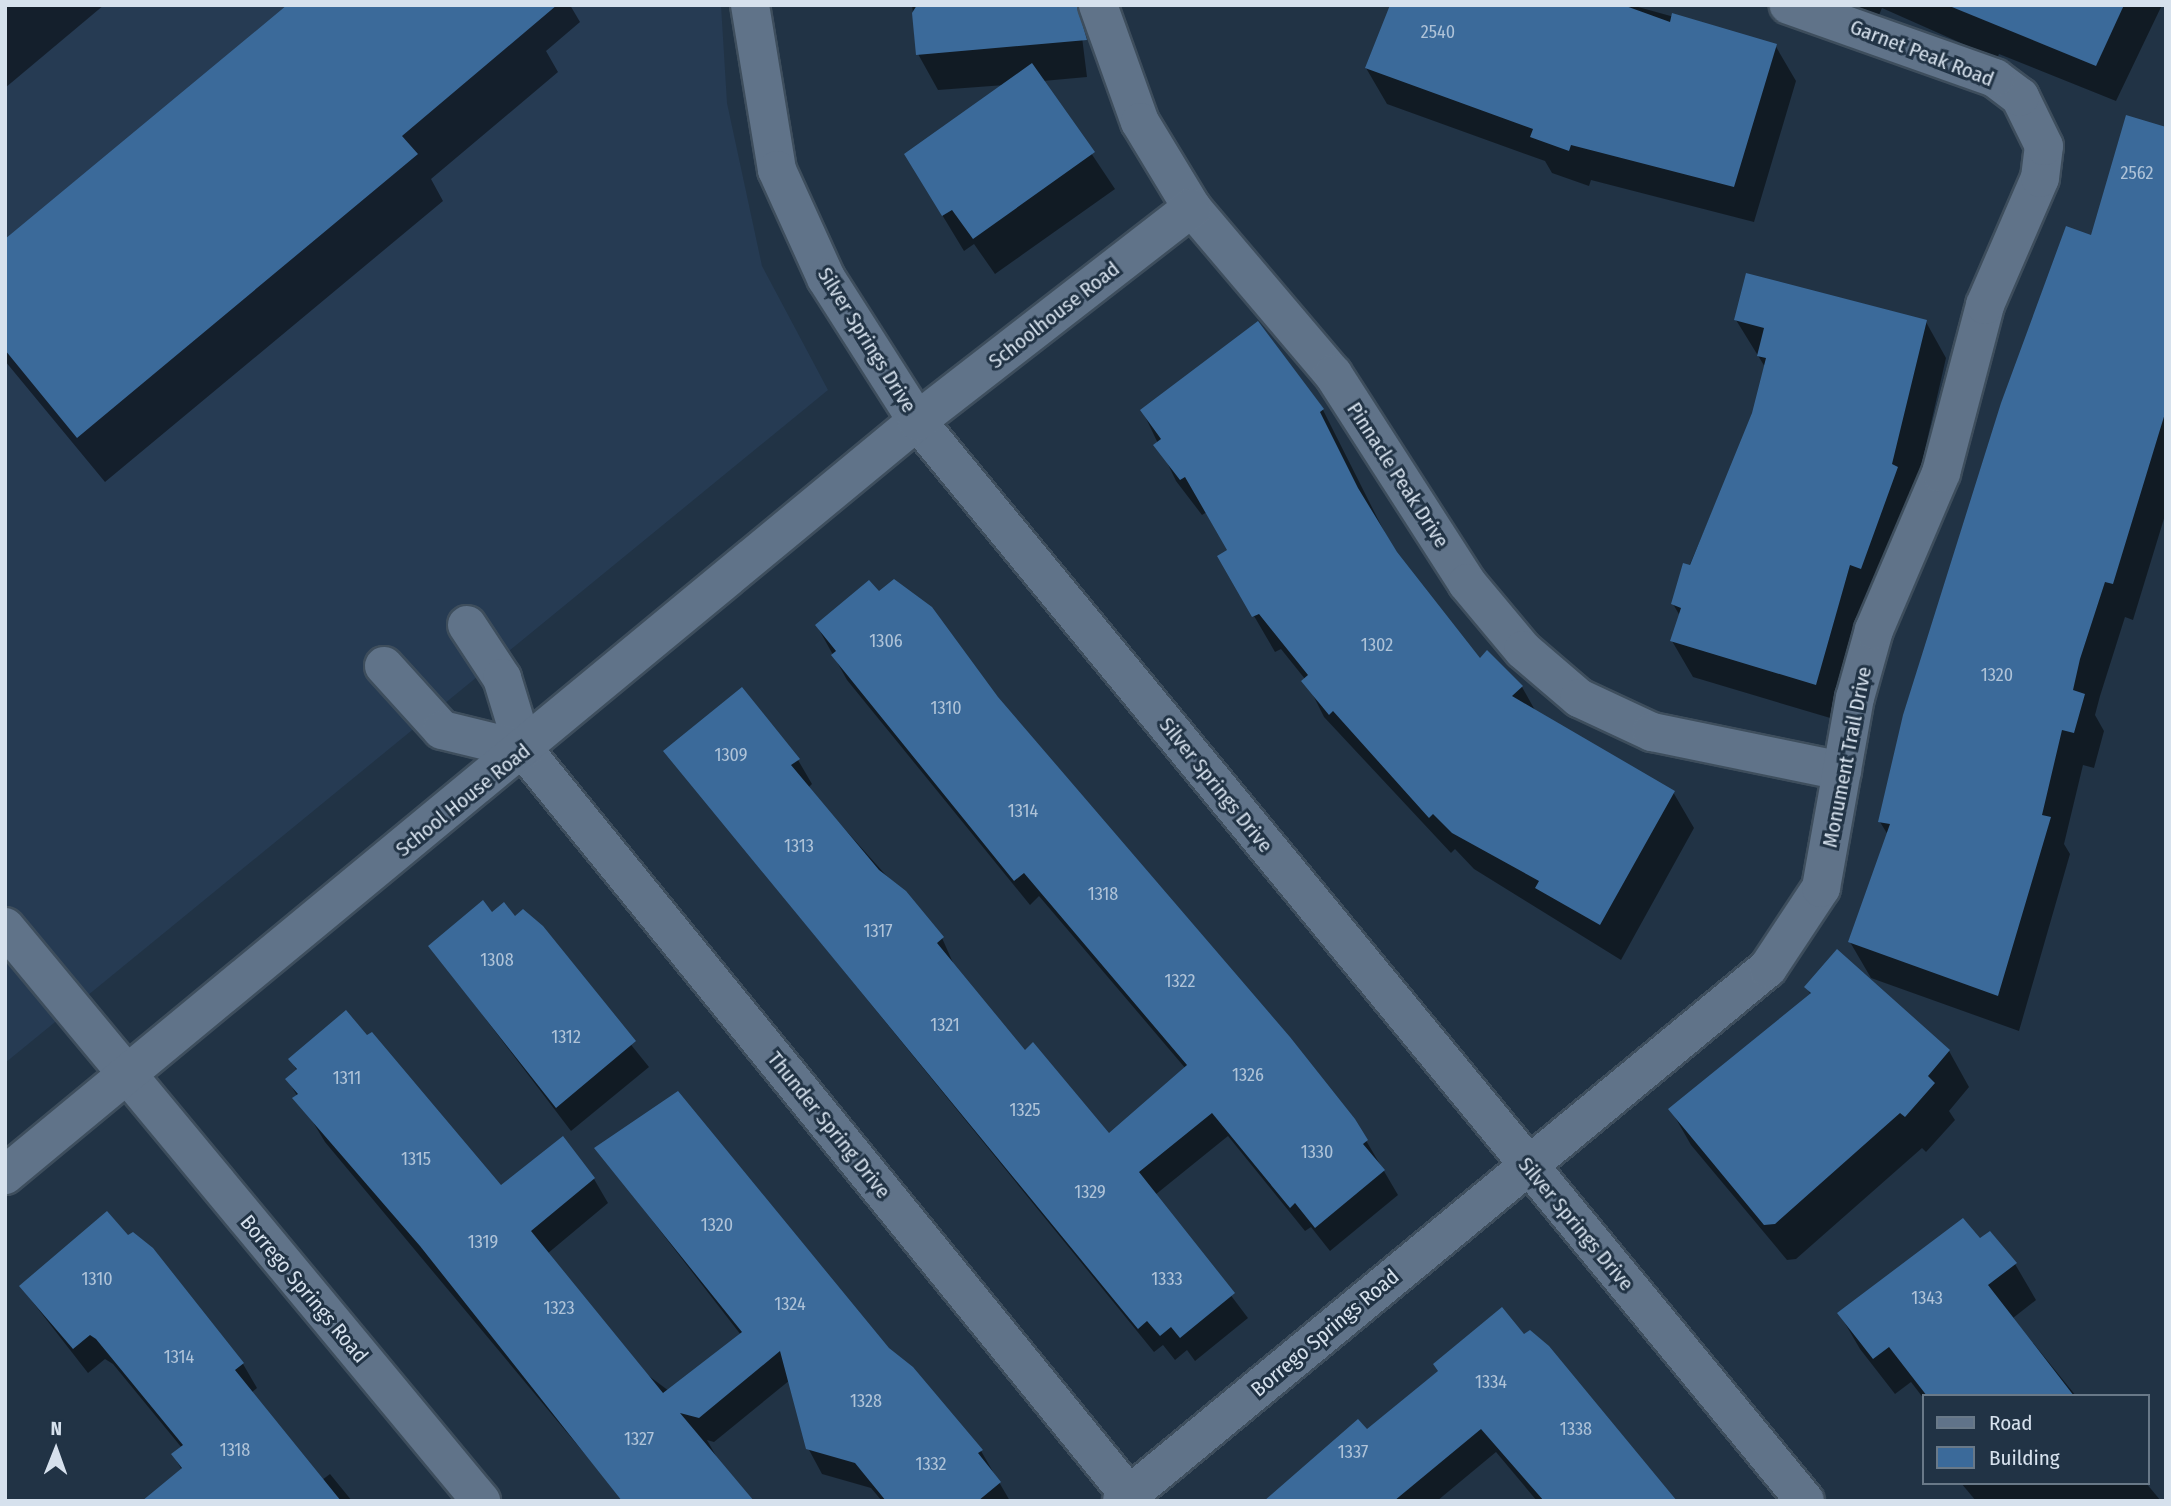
<!DOCTYPE html>
<style>
body{margin:0}
#map{position:relative;width:2171px;height:1506px;overflow:hidden;background:#213345;font-family:"Fira Sans Condensed",sans-serif}
div>[style]{position:absolute}
.built>*{inset:0;background:#263b53}
.shadow>*{inset:0;background:#0007}
.building>*{inset:0;background:#3b6a9a}
.roads{filter:drop-shadow(2px 0 #3e4e5d) drop-shadow(-2px 0 #3e4e5d) drop-shadow(0 2px #3e4e5d) drop-shadow(0 -2px #3e4e5d)}
.minor>*{height:38px;margin:-19px;padding:0 19px;transform-origin:19px;border-radius:19px;background:#607389}
span{translate:-50% -50%;white-space:nowrap;text-align:center;line-height:1.15;-webkit-text-stroke:6px #213345;paint-order:stroke}
.number-label{font-size:18px;color:#afc3d8}
.number-label span{-webkit-text-stroke-width:0}
.street-label{font-size:21px;color:#d6e1ed}
.frame{position:absolute;inset:0;border:7px solid #d6e1ed;pointer-events:none}
.legend{position:absolute;left:1922px;top:1394px;width:228px;height:91px;box-sizing:border-box;background:#213345;border:2px solid #697988;margin:0;padding:9px 12px;list-style:none;font-size:21px;color:#d6e1ed}
.legend li{display:flex;align-items:center;gap:14px;height:35px}
.legend b{width:35px;border:2px solid #697988}
.north{position:absolute;left:21px;top:1415px;width:70px;height:70px;-webkit-text-stroke:5px #213345;paint-order:stroke;rotate:1deg;font-size:19px;font-weight:700;line-height:28px;text-align:center;color:#d6e1ed}
.north::after{content:'';display:block;margin:auto;width:24px;height:32px;background:#d6e1ed;clip-path:polygon(50% 0,100% 100%,50% 72%,0 100%)}
</style>
<div id="map">
<div class="built">
<div style="clip-path:polygon(5px 5px,721px 5px,727px 103px,762px 266px,828px 390px,5px 1063px)"></div>
</div>
<div class="shadow">
<div style="clip-path:polygon(5px 5px,104px 5px,5px 88px)"></div>
<div style="clip-path:polygon(290px 5px,570px 5px,580px 22px,546px 51px,558px 72px,431px 179px,443px 201px,105px 482px,5px 361px,5px 242px)"></div>
<div style="clip-path:polygon(912px 5px,1078px 5px,1087px 77px,1043px 81px,1115px 189px,995px 274px,974px 244px,964px 251px,927px 190px,1005px 85px,938px 90px,918px 54px)"></div>
<div style="clip-path:polygon(1392px 5px,1631px 5px,1775px 45px,1796px 81px,1754px 222px,1591px 180px,1589px 186px,1552px 173px,1545px 161px,1387px 104px,1366px 68px)"></div>
<div style="clip-path:polygon(1834px 5px,2162px 5px,2116px 101px,1999px 54px,1997px 59px,1882px 8px,1877px 20px)"></div>
<div style="clip-path:polygon(2166px 129px,2166px 512px,2133px 620px,2125px 617px,2100px 696px,2095px 715px,2104px 731px,2094px 768px,2083px 765px,2064px 844px,2070px 854px,2019px 1031px,1871px 978px,1850px 942px,1888px 835px,1880px 822px,2092px 237px)"></div>
<div style="clip-path:polygon(1736px 320px,1926px 322px,1946px 358px,1900px 558px,1837px 720px,1693px 677px,1672px 641px,1680px 616px,1673px 604px,1754px 414px,1765px 367px)"></div>
<div style="clip-path:polygon(1142px 410px,1323px 410px,1395px 553px,1480px 660px,1522px 687px,1536px 712px,1673px 792px,1694px 828px,1621px 960px,1474px 869px,1455px 849px,1451px 853px,1324px 717px,1305px 679px,1281px 649px,1275px 652px,1219px 556px,1229px 550px,1207px 512px,1202px 515px,1176px 481px)"></div>
<div style="clip-path:polygon(817px 626px,996px 698px,1354px 1120px,1398px 1195px,1330px 1251px,1311px 1227px,1305px 1231px,1228px 1136px,1155px 1195px,1248px 1318px,1195px 1361px,1187px 1350px,1175px 1360px,1163px 1345px,1154px 1352px,665px 751px,798px 760px,812px 784px,808px 788px,942px 938px,954px 965px,1024px 1052px,1108px 1136px,1186px 1069px,1039px 896px,1030px 905px,847px 680px)"></div>
<div style="clip-path:polygon(523px 911px,649px 1067px,571px 1131px,430px 946px,492px 914px,514px 918px)"></div>
<div style="clip-path:polygon(1806px 987px,1949px 1051px,1969px 1087px,1949px 1111px,1955px 1120px,1926px 1152px,1922px 1148px,1796px 1259px,1787px 1260px,1691px 1145px,1671px 1110px,1811px 995px)"></div>
<div style="clip-path:polygon(291px 1060px,500px 1188px,594px 1179px,608px 1203px,547px 1254px,637px 1367px,669px 1391px,741px 1335px,596px 1148px,911px 1368px,981px 1451px,1010px 1501px,882px 1501px,871px 1488px,822px 1474px,808px 1448px,790px 1380px,714px 1442px,707px 1440px,716px 1456px,624px 1501px,325px 1142px,287px 1079px,297px 1071px)"></div>
<div style="clip-path:polygon(1980px 1241px,2015px 1264px,2036px 1300px,2013px 1318px,2076px 1396px,1924px 1399px,1911px 1382px,1895px 1394px,1860px 1349px,1839px 1313px)"></div>
<div style="clip-path:polygon(21px 1287px,243px 1364px,257px 1388px,251px 1393px,322px 1480px,330px 1474px,352px 1501px,174px 1501px,182px 1470px,173px 1455px,182px 1448px,113px 1364px,105px 1359px,88px 1373px)"></div>
<div style="clip-path:polygon(1440px 1372px,1671px 1501px,1537px 1501px,1496px 1452px,1437px 1501px,1292px 1501px)"></div>
<div style="clip-path:polygon(1961px 1483px,2146px 1483px,2161px 1501px,1976px 1501px)"></div>
</div>
<div class="building">
<div style="clip-path:polygon(287px 5px,557px 5px,402px 136px,418px 154px,77px 438px,5px 350px,5px 239px)"></div>
<div style="clip-path:polygon(917px 5px,1077px 5px,1087px 40px,916px 55px,912px 13px)"></div>
<div style="clip-path:polygon(1390px 5px,1623px 5px,1670px 22px,1672px 13px,1777px 44px,1734px 187px,1571px 145px,1569px 151px,1530px 137px,1533px 129px,1365px 68px)"></div>
<div style="clip-path:polygon(1947px 5px,2124px 5px,2096px 66px)"></div>
<div style="clip-path:polygon(1032px 63px,1095px 152px,973px 239px,952px 210px,942px 216px,904px 154px)"></div>
<div style="clip-path:polygon(2126px 115px,2166px 127px,2166px 410px,2113px 584px,2105px 582px,2080px 659px,2073px 690px,2085px 694px,2074px 733px,2062px 730px,2042px 815px,2051px 817px,1998px 996px,1848px 942px,1890px 824px,1878px 822px,1903px 715px,2001px 403px,2066px 226px,2091px 235px)"></div>
<div style="clip-path:polygon(1746px 273px,1927px 320px,1892px 464px,1898px 467px,1861px 569px,1850px 565px,1816px 685px,1670px 641px,1681px 608px,1671px 604px,1683px 563px,1690px 565px,1752px 413px,1766px 358px,1757px 356px,1764px 328px,1734px 320px)"></div>
<div style="clip-path:polygon(1258px 321px,1324px 409px,1320px 412px,1358px 488px,1397px 552px,1480px 658px,1487px 650px,1523px 686px,1512px 696px,1675px 791px,1600px 925px,1535px 888px,1539px 881px,1452px 833px,1433px 814px,1429px 818px,1333px 711px,1329px 715px,1301px 681px,1308px 675px,1259px 614px,1252px 617px,1217px 556px,1227px 550px,1185px 477px,1180px 480px,1153px 445px,1161px 439px,1140px 410px)"></div>
<div style="clip-path:polygon(894px 579px,932px 607px,998px 697px,1290px 1037px,1355px 1119px,1368px 1140px,1363px 1144px,1385px 1170px,1315px 1228px,1295px 1203px,1290px 1208px,1212px 1113px,1139px 1172px,1235px 1293px,1180px 1338px,1171px 1327px,1160px 1336px,1147px 1321px,1138px 1329px,663px 751px,742px 687px,800px 759px,791px 765px,879px 870px,906px 891px,944px 937px,937px 943px,1025px 1050px,1033px 1042px,1109px 1133px,1187px 1065px,1024px 873px,1014px 881px,831px 655px,836px 651px,815px 625px,869px 580px,879px 591px)"></div>
<div style="clip-path:polygon(483px 900px,492px 912px,504px 902px,515px 916px,523px 909px,543px 926px,636px 1041px,556px 1108px,428px 946px)"></div>
<div style="clip-path:polygon(1837px 949px,1950px 1050px,1928px 1076px,1935px 1083px,1905px 1117px,1900px 1113px,1775px 1224px,1764px 1225px,1668px 1109px,1811px 993px,1804px 987px)"></div>
<div style="clip-path:polygon(346px 1010px,367px 1035px,372px 1032px,501px 1185px,563px 1136px,595px 1178px,531px 1231px,663px 1393px,742px 1332px,594px 1148px,678px 1091px,889px 1348px,913px 1367px,983px 1450px,978px 1453px,1001px 1482px,978px 1501px,886px 1501px,855px 1463px,806px 1449px,780px 1351px,699px 1418px,680px 1413px,754px 1501px,622px 1501px,420px 1246px,292px 1098px,298px 1094px,285px 1079px,297px 1069px,288px 1059px)"></div>
<div style="clip-path:polygon(107px 1211px,128px 1235px,133px 1232px,153px 1248px,244px 1363px,235px 1370px,341px 1501px,142px 1501px,182px 1468px,171px 1454px,183px 1445px,96px 1339px,90px 1335px,73px 1349px,19px 1286px)"></div>
<div style="clip-path:polygon(1963px 1218px,1980px 1238px,1990px 1231px,2017px 1263px,1988px 1285px,2074px 1396px,1927px 1396px,1889px 1347px,1873px 1359px,1837px 1313px)"></div>
<div style="clip-path:polygon(1502px 1307px,1524px 1334px,1530px 1330px,1549px 1346px,1677px 1501px,1544px 1501px,1481px 1429px,1394px 1501px,1264px 1501px,1358px 1419px,1367px 1429px,1438px 1371px,1433px 1364px)"></div>
</div>
<div class="roads">
<div class="minor">
<div style="left:750px;top:5px;width:167px;rotate:80.7deg"></div>
<div style="left:777px;top:170px;width:119px;rotate:65.6deg"></div>
<div style="left:826px;top:278px;width:169px;rotate:57.5deg"></div>
<div style="left:917px;top:421px;width:1398px;rotate:50.57deg"></div>
<div style="left:1098px;top:5px;width:124px;rotate:70.3deg"></div>
<div style="left:1140px;top:122px;width:100px;rotate:58.8deg"></div>
<div style="left:1192px;top:208px;width:218px;rotate:49.7deg"></div>
<div style="left:1333px;top:374px;width:248px;rotate:57.3deg"></div>
<div style="left:1467px;top:583px;width:87px;rotate:50.1deg"></div>
<div style="left:1523px;top:650px;width:74px;rotate:40.6deg"></div>
<div style="left:1579px;top:698px;width:81px;rotate:25deg"></div>
<div style="left:1652px;top:732px;width:194px;rotate:11.6deg"></div>
<div style="left:467px;top:625px;width:64px;rotate:56.6deg"></div>
<div style="left:502px;top:678px;width:75px;rotate:73deg"></div>
<div style="left:524px;top:750px;width:968px;rotate:50.91deg"></div>
<div style="left:384px;top:666px;width:86px;rotate:47.8deg"></div>
<div style="left:442px;top:730px;width:84px;rotate:13.7deg"></div>
<div style="left:5px;top:927px;width:746px;rotate:50.33deg"></div>
<div style="left:5px;top:1175px;width:1183px;rotate:-39.58deg"></div>
<div style="left:917px;top:421px;width:348px;rotate:-37.8deg"></div>
<div style="left:1122px;top:1501px;width:837px;rotate:-39.53deg"></div>
<div style="left:1768px;top:968px;width:96px;rotate:-56.5deg"></div>
<div style="left:1821px;top:888px;width:193px;rotate:-79.9deg"></div>
<div style="left:1855px;top:698px;width:71px;rotate:-74.4deg"></div>
<div style="left:1874px;top:630px;width:171px;rotate:-66.9deg"></div>
<div style="left:1941px;top:473px;width:174px;rotate:-75.3deg"></div>
<div style="left:1985px;top:305px;width:138px;rotate:-66.6deg"></div>
<div style="left:2040px;top:178px;width:32px;rotate:-83deg"></div>
<div style="left:2044px;top:146px;width:55px;rotate:-116.1deg"></div>
<div style="left:2020px;top:97px;width:31px;rotate:-143deg"></div>
<div style="left:1995px;top:78px;width:219px;rotate:-160.5deg"></div>
</div>
</div>
<div class="number-label">
<span style="left:1438px;top:32px">2540</span>
<span style="left:2137px;top:173px">2562</span>
<span style="left:886px;top:641px">1306</span>
<span style="left:1377px;top:645px">1302</span>
<span style="left:1997px;top:675px">1320</span>
<span style="left:946px;top:708px">1310</span>
<span style="left:731px;top:755px">1309</span>
<span style="left:1023px;top:811px">1314</span>
<span style="left:799px;top:846px">1313</span>
<span style="left:1103px;top:894px">1318</span>
<span style="left:878px;top:931px">1317</span>
<span style="left:497px;top:960px">1308</span>
<span style="left:1180px;top:981px">1322</span>
<span style="left:945px;top:1025px">1321</span>
<span style="left:566px;top:1037px">1312</span>
<span style="left:1248px;top:1075px">1326</span>
<span style="left:347px;top:1078px">1311</span>
<span style="left:1025px;top:1110px">1325</span>
<span style="left:1317px;top:1152px">1330</span>
<span style="left:416px;top:1159px">1315</span>
<span style="left:1090px;top:1192px">1329</span>
<span style="left:717px;top:1225px">1320</span>
<span style="left:483px;top:1242px">1319</span>
<span style="left:97px;top:1279px">1310</span>
<span style="left:1167px;top:1279px">1333</span>
<span style="left:1927px;top:1298px">1343</span>
<span style="left:790px;top:1304px">1324</span>
<span style="left:559px;top:1308px">1323</span>
<span style="left:179px;top:1357px">1314</span>
<span style="left:1491px;top:1382px">1334</span>
<span style="left:866px;top:1401px">1328</span>
<span style="left:1576px;top:1429px">1338</span>
<span style="left:639px;top:1439px">1327</span>
<span style="left:235px;top:1450px">1318</span>
<span style="left:1353px;top:1452px">1337</span>
<span style="left:931px;top:1464px">1332</span>
</div>
<div class="street-label">
<span style="left:1922px;top:53px;rotate:21deg">Garnet Peak Road</span>
<span style="left:1054px;top:315px;rotate:-38deg">Schoolhouse Road</span>
<span style="left:867px;top:340px;rotate:58deg">Silver Springs Drive</span>
<span style="left:1398px;top:475px;rotate:57deg">Pinnacle Peak Drive</span>
<span style="left:1847px;top:757px;rotate:-79deg">Monument Trail Drive</span>
<span style="left:1216px;top:785px;rotate:51deg">Silver Springs Drive</span>
<span style="left:463px;top:800px;rotate:-39deg">School House Road</span>
<span style="left:829px;top:1125px;rotate:51deg">Thunder Spring Drive</span>
<span style="left:1576px;top:1224px;rotate:50deg">Silver Springs Drive</span>
<span style="left:304px;top:1289px;rotate:50deg">Borrego Springs Road</span>
<span style="left:1325px;top:1333px;rotate:-40deg">Borrego Springs Road</span>
</div>
<div class="frame"></div>
<ul class="legend">
<li><b style="height:9px;background:#607389"></b>Road</li>
<li><b style="height:19px;background:#3b6a9a"></b>Building</li>
</ul>
<div class="north">N</div>
</div>
